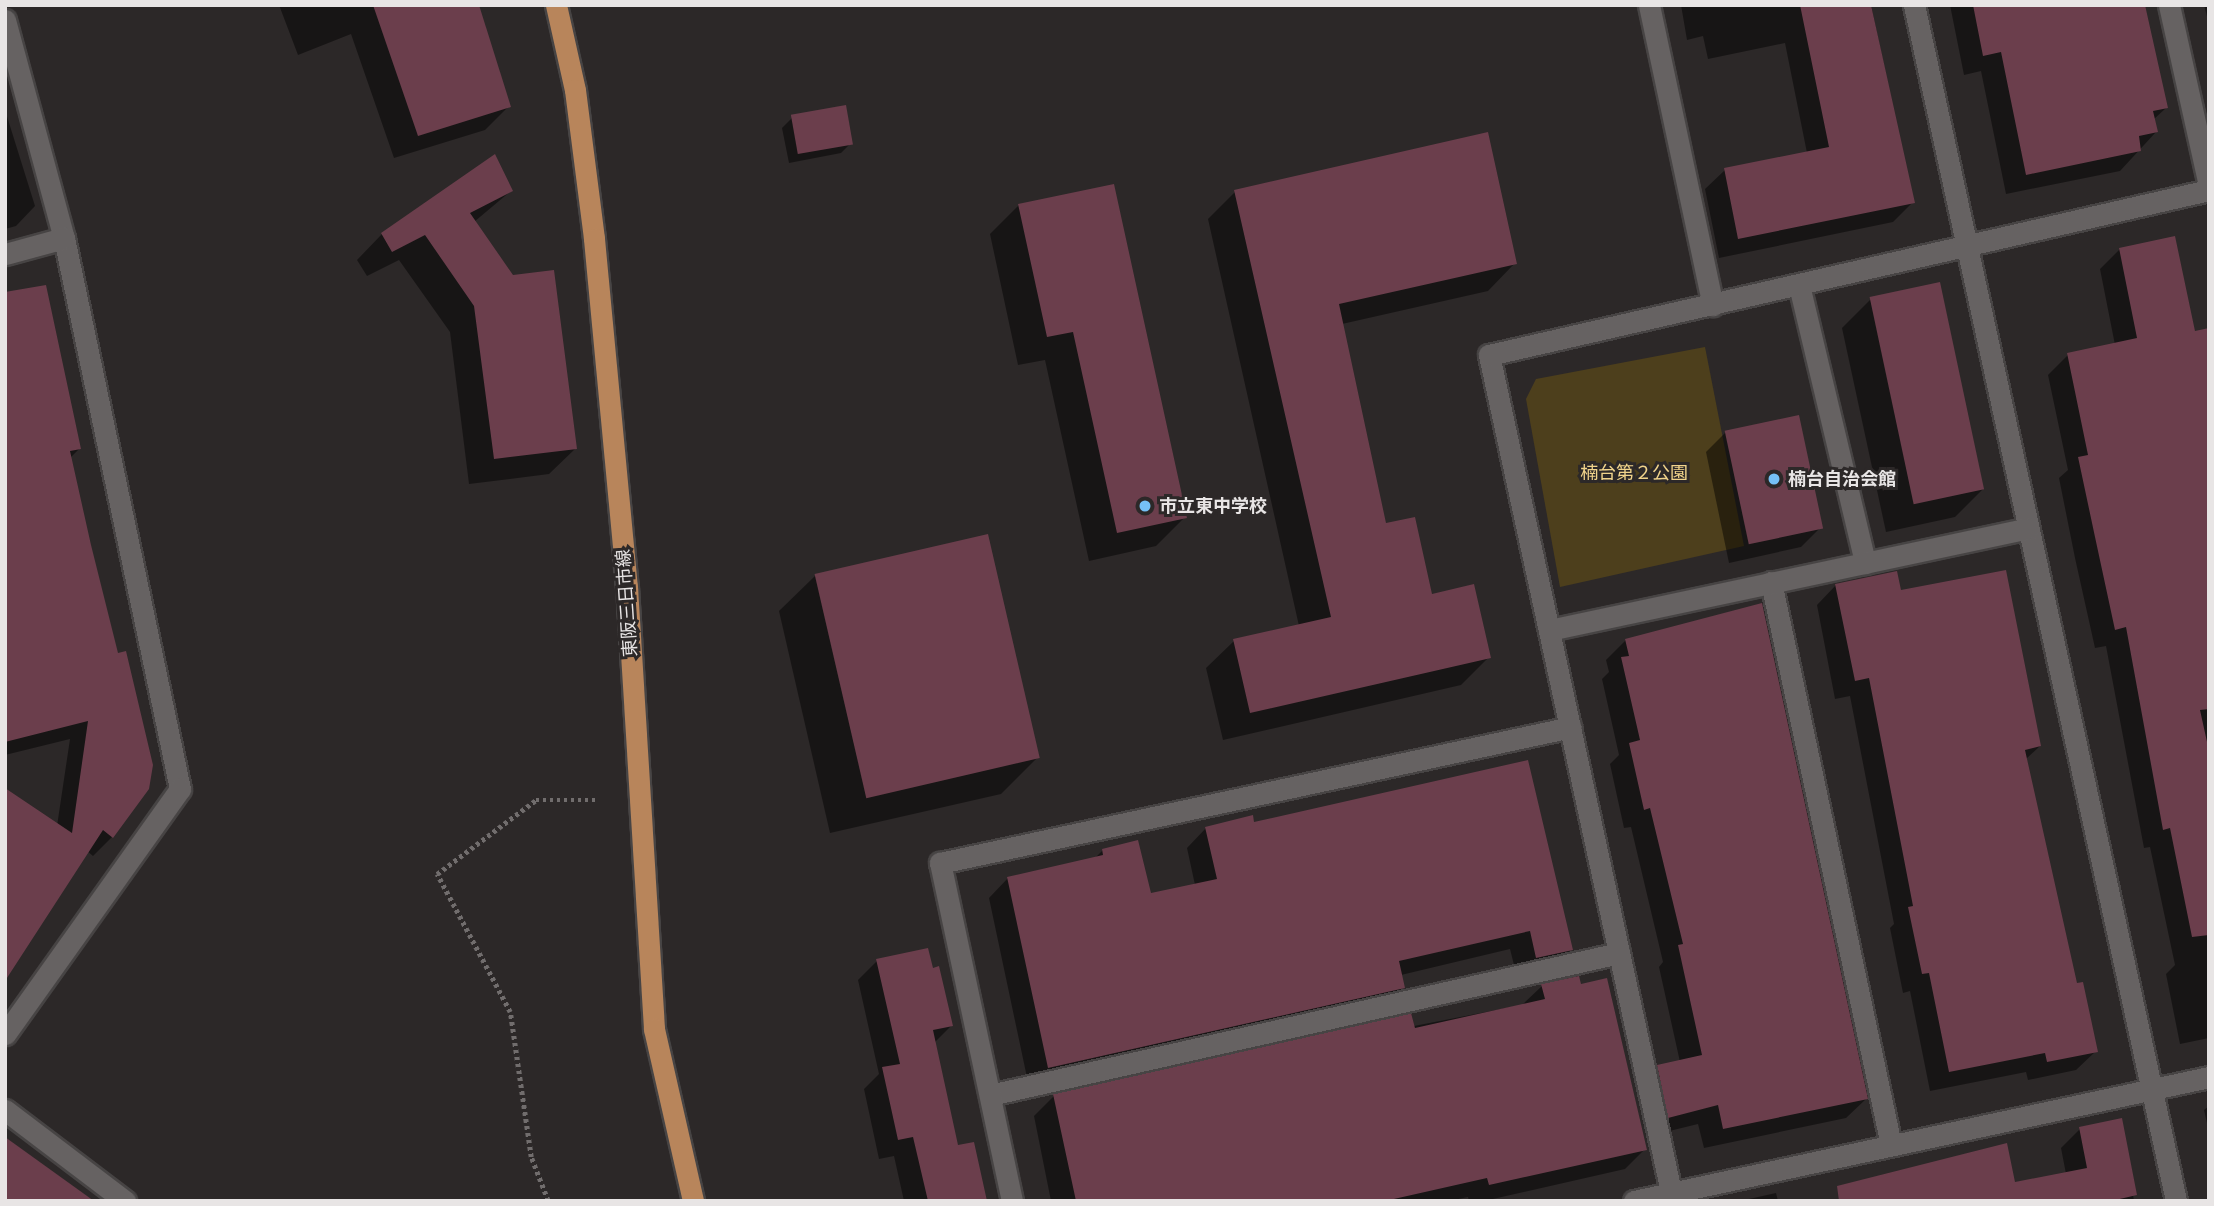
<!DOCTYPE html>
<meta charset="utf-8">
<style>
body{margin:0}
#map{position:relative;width:2214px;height:1206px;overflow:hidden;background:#2c2828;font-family:Quicksand,"Noto Sans JP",sans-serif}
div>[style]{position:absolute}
.green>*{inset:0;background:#4d3f1c}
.shadow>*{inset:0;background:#0007}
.building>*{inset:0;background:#6b3e4c;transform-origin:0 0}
.path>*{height:4.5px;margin-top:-2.25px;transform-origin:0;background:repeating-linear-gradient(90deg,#716d6d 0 3.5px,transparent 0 7px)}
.roads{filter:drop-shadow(2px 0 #474444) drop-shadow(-2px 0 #474444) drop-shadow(0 2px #474444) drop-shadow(0 -2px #474444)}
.minor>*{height:21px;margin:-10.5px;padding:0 10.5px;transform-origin:10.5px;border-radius:10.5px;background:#666262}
.major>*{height:21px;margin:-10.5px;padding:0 10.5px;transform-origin:10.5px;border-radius:10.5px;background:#b8855b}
.dots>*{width:19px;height:19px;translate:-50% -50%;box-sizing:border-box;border:4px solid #2c2828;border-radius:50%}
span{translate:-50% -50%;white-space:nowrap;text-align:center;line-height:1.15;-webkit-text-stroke:6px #2c2828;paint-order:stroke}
.park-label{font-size:18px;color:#f0d38b}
.poi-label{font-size:18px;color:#e8e5e5;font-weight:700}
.left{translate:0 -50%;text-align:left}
.street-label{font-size:18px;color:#e8e5e5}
.frame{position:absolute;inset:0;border:7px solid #e8e5e5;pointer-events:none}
</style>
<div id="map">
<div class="green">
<div style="clip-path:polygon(1705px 347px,1744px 546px,1560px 587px,1526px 399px,1536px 379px)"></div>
</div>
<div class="shadow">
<div style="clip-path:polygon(279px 5px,478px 5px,509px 106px,485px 130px,394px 158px,351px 34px,298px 55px)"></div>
<div style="clip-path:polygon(1681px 5px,1871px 5px,1913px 202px,1893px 222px,1719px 258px,1705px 189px,1725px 170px,1807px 153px,1785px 43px,1708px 59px,1703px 36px,1687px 40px)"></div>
<div style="clip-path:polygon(1950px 5px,2141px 5px,2166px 108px,2153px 120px,2156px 132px,2120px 171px,2006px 194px,1981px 71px,1964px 75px)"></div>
<div style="clip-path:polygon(2204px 5px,2209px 5px,2209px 24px)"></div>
<div style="clip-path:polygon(5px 110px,35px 206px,16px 226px,5px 229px)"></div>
<div style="clip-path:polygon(792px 118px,851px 143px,841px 153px,789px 163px,782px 128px)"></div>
<div style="clip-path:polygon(511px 191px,474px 222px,575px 449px,549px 474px,469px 484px,450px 332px,399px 260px,367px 276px,357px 260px,382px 234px)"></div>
<div style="clip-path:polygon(1235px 192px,1515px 263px,1488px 291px,1342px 324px,1385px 525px,1430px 596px,1489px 657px,1461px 685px,1223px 740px,1206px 668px,1234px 641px,1299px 626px,1208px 219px)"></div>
<div style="clip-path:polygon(1019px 205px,1185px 517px,1156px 546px,1089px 561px,1045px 360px,1018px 365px,990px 234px)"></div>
<div style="clip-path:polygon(2120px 249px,2194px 333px,2209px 335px,2209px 1038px,2180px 1044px,2166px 974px,2175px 965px,2150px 847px,2144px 848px,2106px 646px,2095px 648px,2075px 558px,2059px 478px,2068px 470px,2048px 375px,2068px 355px,2115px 345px,2100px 269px)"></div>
<div style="clip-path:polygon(5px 294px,80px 448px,70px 458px,112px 837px,93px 856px,57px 826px,70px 739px,5px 755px)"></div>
<div style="clip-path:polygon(1871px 299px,1983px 489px,1955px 517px,1886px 532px,1842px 328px)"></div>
<div style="clip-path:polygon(1726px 432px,1821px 527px,1801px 547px,1729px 563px,1706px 452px)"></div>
<div style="clip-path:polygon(816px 575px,1037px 758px,1001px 794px,830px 833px,779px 611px)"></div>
<div style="clip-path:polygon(1836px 585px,1899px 592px,2040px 746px,2025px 760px,2075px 985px,2096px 1051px,2076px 1070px,2028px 1080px,2026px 1072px,1930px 1091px,1910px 991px,1903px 993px,1890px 928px,1894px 924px,1850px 696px,1835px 699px,1817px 605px)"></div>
<div style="clip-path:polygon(1626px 640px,1866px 1099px,1846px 1118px,1704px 1148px,1698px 1124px,1649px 1136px,1638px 1086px,1658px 1067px,1680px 1062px,1659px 967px,1663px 962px,1631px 827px,1624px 828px,1610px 764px,1619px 755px,1602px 679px,1609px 672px,1606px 660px)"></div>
<div style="clip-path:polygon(1527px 762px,1571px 949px,1552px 969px,1517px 977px,1510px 949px,1401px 975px,1403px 987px,1384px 1007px,1029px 1087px,989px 898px,1008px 878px,1094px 859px,1103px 850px,1149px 895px,1195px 885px,1187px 848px,1206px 828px,1253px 824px)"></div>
<div style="clip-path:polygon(877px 961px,951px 1026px,934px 1043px,957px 1147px,985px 1201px,904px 1201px,894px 1156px,879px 1159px,864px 1089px,879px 1074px,858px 980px)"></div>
<div style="clip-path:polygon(1542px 986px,1645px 1149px,1625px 1169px,1484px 1201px,1469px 1201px,1468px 1197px,1449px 1201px,1051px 1201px,1034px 1116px,1054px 1096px,1522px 1005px)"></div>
<div style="clip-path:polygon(2209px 1106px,2209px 1132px,2204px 1110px)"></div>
<div style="clip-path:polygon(2120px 1120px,2134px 1201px,1839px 1201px,1856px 1183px,2014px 1184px,2066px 1174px,2061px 1148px,2080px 1129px)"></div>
<div style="clip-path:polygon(1776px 1193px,1778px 1201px,1740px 1201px)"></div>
</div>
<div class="building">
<div style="clip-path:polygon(373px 5px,479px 5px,511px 107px,418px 136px)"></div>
<div style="clip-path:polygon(1800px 5px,1871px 5px,1915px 203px,1738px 239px,1724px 168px,1829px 147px)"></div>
<div style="clip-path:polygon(1973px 5px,2145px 5px,2168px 108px,2153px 111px,2158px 132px,2139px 136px,2141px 151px,2026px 175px,2001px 52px,1983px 56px)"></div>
<div style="left:846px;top:105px;width:40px;height:56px;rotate:80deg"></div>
<div style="clip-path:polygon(1488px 132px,1517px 264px,1339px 304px,1386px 523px,1415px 517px,1432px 594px,1474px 584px,1491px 658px,1250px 713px,1233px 639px,1331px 617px,1234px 190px)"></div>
<div style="clip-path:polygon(495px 154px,513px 191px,470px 213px,513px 275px,554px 270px,577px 449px,494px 459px,474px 306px,425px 235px,392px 252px,381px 233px)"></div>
<div style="clip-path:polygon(1114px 184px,1187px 518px,1117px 533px,1073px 332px,1047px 337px,1018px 204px)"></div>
<div style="clip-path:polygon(2175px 236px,2195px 331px,2209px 328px,2209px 709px,2200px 710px,2209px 751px,2209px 935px,2192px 937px,2170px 828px,2163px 830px,2126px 627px,2115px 630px,2095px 537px,2078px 457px,2088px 455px,2067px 353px,2137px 338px,2119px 248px)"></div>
<div style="left:1940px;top:282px;width:212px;height:72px;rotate:78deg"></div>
<div style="clip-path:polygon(46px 285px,81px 449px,70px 451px,91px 545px,118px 653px,126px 651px,153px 765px,149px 789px,113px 838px,103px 830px,5px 981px,5px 788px,72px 833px,88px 721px,5px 742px,5px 292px)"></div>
<div style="left:1799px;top:415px;width:116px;height:76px;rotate:78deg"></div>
<div style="left:988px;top:534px;width:230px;height:178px;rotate:77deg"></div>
<div style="clip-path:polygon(2006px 570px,2041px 746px,2025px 750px,2077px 983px,2083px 982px,2098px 1052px,2047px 1062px,2045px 1053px,1949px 1072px,1929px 973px,1922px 974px,1908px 907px,1913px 906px,1869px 678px,1855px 681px,1835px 584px,1897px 571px,1901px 590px)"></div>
<div style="clip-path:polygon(1762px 603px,1868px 1099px,1723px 1129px,1718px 1105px,1668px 1118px,1657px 1065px,1702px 1055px,1678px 945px,1683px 944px,1650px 808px,1644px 810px,1629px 743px,1640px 740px,1621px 657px,1629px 656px,1625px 639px)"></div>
<div style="clip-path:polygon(1528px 760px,1573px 950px,1536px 958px,1530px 931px,1399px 961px,1405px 988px,1048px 1068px,1007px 877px,1103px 855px,1102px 849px,1138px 840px,1151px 893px,1217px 879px,1205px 827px,1253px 815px,1254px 822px)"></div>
<div style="clip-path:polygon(928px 948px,933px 968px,939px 966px,953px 1026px,933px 1030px,958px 1145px,974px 1142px,987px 1201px,928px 1201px,913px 1137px,898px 1140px,882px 1067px,900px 1064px,876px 959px)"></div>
<div style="clip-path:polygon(1579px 976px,1581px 984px,1607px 978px,1647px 1150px,1489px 1185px,1487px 1178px,1385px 1201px,1076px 1201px,1053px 1094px,1411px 1013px,1415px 1028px,1545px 999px,1541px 984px)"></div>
<div style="clip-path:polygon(2122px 1118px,2137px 1195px,2111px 1201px,1839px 1201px,1837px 1186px,2007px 1143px,2015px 1182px,2087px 1168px,2079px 1127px)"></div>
<div style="clip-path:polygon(5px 1137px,94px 1201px,5px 1201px)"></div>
</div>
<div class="path">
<div style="left:548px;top:1201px;width:47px;rotate:-111.1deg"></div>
<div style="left:531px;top:1157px;width:147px;rotate:-98.2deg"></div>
<div style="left:510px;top:1012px;width:156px;rotate:-117.9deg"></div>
<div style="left:437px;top:874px;width:124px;rotate:-36.8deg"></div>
<div style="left:536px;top:800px;width:62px"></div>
</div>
<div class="roads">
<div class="minor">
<div style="left:1649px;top:5px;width:307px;rotate:78deg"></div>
<div style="left:1914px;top:5px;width:1224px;rotate:77.64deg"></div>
<div style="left:2169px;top:5px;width:185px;rotate:77.5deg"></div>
<div style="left:5px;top:20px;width:226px;rotate:74.9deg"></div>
<div style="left:64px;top:238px;width:563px;rotate:78.11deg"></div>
<div style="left:180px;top:789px;width:301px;rotate:125.5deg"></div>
<div style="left:5px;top:254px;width:61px;rotate:-15.2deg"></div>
<div style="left:1799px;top:285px;width:286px;rotate:76.6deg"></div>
<div style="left:1771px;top:582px;width:576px;rotate:77.97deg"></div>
<div style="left:1549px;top:630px;width:490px;rotate:-12deg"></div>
<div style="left:990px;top:1095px;width:645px;rotate:-12.72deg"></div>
<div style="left:5px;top:1110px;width:151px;rotate:37.2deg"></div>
<div style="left:1012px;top:1201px;width:346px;rotate:-102deg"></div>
<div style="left:940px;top:863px;width:645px;rotate:-12.16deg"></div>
<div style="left:1634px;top:1201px;width:588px;rotate:-12.17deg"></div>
<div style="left:1673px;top:1201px;width:866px;rotate:-102.27deg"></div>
<div style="left:1489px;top:355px;width:739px;rotate:-12.91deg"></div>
</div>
<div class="major">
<div style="left:556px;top:5px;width:87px;rotate:77.4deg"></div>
<div style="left:575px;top:90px;width:150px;rotate:82.7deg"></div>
<div style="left:594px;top:239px;width:350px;rotate:84.6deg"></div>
<div style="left:627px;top:587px;width:443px;rotate:86.5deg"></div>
<div style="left:654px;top:1029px;width:176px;rotate:77.2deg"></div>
</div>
</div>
<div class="dots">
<div style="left:1774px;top:479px;background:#75c0f6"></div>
<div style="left:1145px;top:506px;background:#75c0f6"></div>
</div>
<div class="park-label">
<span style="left:1634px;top:473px">楠台第２公園</span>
</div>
<div class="poi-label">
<span class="left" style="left:1788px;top:479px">楠台自治会館</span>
<span class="left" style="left:1159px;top:506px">市立東中学校</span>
</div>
<div class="street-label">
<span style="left:627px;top:603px;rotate:-94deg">東阪三日市線</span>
</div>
<div class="frame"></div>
</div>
